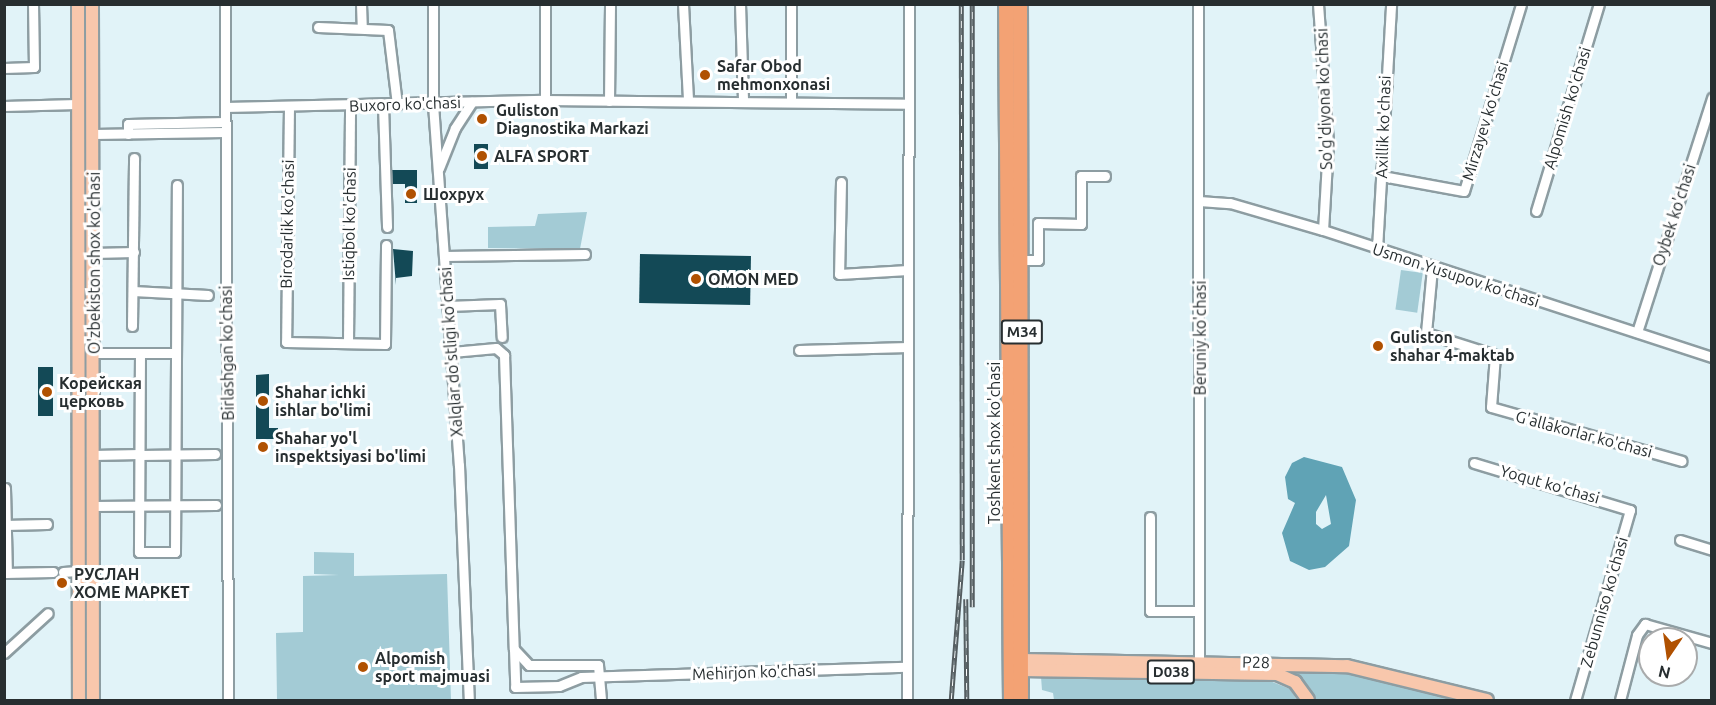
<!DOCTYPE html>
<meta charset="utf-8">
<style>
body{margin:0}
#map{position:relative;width:1716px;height:705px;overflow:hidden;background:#e1f3f8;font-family:Ubuntu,sans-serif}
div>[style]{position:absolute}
.green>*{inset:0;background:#a3cbd5;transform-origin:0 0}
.water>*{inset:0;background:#60a3b5}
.building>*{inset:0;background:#134956;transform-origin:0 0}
.roads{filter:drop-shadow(2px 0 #8d9da2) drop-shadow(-2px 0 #8d9da2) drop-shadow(0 2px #8d9da2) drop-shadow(0 -2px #8d9da2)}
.minor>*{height:9px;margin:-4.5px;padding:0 4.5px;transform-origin:4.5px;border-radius:4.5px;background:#fff}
.major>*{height:12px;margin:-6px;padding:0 6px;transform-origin:6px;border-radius:6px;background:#f8c7ac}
.highway>*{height:14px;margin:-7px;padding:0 7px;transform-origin:7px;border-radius:7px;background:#f3a274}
.rail>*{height:4.5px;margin-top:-2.25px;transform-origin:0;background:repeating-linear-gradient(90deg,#fff 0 7px,#555e61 0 14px);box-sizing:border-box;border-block:2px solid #555e61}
.dots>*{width:16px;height:16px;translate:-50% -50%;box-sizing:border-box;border:3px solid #fff;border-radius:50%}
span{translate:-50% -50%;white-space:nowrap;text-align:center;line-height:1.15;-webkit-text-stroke:6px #fff;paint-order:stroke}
.shield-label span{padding:2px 4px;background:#fff;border:2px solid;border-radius:4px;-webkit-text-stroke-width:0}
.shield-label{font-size:15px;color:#272e30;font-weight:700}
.poi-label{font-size:16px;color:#272e30;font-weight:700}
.left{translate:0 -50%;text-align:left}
.street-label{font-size:16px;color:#272e30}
.frame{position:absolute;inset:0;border:6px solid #272e30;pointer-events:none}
.north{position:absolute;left:1638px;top:627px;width:60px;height:60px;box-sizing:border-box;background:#fff;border:2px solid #a9abac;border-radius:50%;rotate:193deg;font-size:16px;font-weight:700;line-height:24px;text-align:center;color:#272e30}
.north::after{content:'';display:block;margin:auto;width:21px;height:27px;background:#b05101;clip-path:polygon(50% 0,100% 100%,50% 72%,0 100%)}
</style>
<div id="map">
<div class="green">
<div style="clip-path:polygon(587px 212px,580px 249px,488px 248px,488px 227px,535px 226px,538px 214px)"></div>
<div style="left:1401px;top:270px;width:22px;height:40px;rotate:8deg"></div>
<div style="clip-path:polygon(314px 552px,354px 553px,354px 576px,447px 574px,451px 700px,277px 700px,276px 633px,303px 632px,303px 576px,339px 575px,314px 574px)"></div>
<div style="clip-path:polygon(1288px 670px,1349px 670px,1469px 700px,1315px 700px,1309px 687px)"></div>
<div style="clip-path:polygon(1041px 677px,1270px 681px,1290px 689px,1297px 700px,1054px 700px,1053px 693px,1042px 690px)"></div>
</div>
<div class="water">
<div style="clip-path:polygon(evenodd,1304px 457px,1342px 467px,1356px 500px,1349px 546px,1325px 567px,1309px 570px,1290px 561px,1282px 533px,1295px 503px,1288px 499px,1285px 477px,1292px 463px,1304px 457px,1326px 495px,1331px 524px,1322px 529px,1316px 524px,1316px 512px,1326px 495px)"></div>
</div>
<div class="building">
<div style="left:474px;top:144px;width:14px;height:25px"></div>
<div style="clip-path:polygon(392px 170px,417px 170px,417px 203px,405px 203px,405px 184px,392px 184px)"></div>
<div style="clip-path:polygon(393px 249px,413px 251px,412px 276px,396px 278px,396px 285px)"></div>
<div style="left:640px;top:254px;width:111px;height:49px;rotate:1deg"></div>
<div style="left:38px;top:367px;width:15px;height:49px"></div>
<div style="clip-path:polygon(269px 374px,269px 428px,278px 428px,278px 439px,256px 439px,256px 375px)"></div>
</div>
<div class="roads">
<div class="minor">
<div style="left:225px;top:4px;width:696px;rotate:89.75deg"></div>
<div style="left:361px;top:4px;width:24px;rotate:88deg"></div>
<div style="left:433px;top:4px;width:100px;rotate:90deg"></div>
<div style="left:433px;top:104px;width:362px;rotate:85.9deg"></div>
<div style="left:459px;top:465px;width:235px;rotate:87.6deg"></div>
<div style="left:683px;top:4px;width:97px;rotate:87deg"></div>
<div style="left:740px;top:4px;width:97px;rotate:88.2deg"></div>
<div style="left:791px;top:4px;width:98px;rotate:90deg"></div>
<div style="left:1198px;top:4px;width:664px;rotate:89.91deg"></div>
<div style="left:1318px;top:4px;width:140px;rotate:85.9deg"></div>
<div style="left:1328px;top:144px;width:86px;rotate:93.3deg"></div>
<div style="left:318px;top:27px;width:70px;rotate:2.5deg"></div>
<div style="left:388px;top:30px;width:75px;rotate:83.1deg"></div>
<div style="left:4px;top:68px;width:30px;rotate:-2deg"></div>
<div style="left:34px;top:67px;width:63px;rotate:-90.9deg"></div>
<div style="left:545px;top:100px;width:96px;rotate:-90deg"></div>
<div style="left:609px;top:101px;width:97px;rotate:-89.4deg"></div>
<div style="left:383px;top:105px;width:122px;rotate:88.1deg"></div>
<div style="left:4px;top:106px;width:73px;rotate:-1.6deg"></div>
<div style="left:289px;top:106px;width:236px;rotate:90.7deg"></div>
<div style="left:286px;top:342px;width:99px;rotate:1.2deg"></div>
<div style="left:385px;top:344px;width:99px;rotate:-89.4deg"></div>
<div style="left:225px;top:107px;width:320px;rotate:-1.3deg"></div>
<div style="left:545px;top:100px;width:364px;rotate:0.6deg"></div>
<div style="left:93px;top:134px;width:132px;rotate:-0.9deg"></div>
<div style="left:128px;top:134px;width:10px;rotate:-90deg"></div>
<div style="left:128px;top:124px;width:97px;rotate:-1.2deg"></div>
<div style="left:439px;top:168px;width:43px;rotate:-68.2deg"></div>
<div style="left:455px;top:128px;width:31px;rotate:-57deg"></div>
<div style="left:1382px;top:176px;width:83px;rotate:10.4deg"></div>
<div style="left:1464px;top:191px;width:195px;rotate:-73deg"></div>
<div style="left:841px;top:182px;width:92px;rotate:91.2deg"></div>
<div style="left:839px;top:274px;width:69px;rotate:-3.3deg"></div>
<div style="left:1199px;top:201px;width:31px;rotate:4deg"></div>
<div style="left:1230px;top:203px;width:97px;rotate:16.2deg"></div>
<div style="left:1323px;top:230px;width:409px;rotate:18.1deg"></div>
<div style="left:1536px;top:211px;width:216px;rotate:-73.1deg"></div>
<div style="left:1377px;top:249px;width:245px;rotate:-86.7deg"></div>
<div style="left:93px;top:253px;width:41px;rotate:-1.4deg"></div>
<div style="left:444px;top:256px;width:141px;rotate:-0.8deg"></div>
<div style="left:1022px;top:260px;width:16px"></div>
<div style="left:1038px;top:260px;width:37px;rotate:-90deg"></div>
<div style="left:1038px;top:223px;width:43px;rotate:1.3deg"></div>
<div style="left:1081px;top:224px;width:48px;rotate:-90deg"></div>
<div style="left:1081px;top:176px;width:24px"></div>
<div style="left:1432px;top:268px;width:65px;rotate:95.3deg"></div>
<div style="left:1426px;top:333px;width:72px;rotate:17.7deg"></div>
<div style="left:1495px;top:355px;width:52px;rotate:94.4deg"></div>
<div style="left:1491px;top:407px;width:198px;rotate:15.8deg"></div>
<div style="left:133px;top:291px;width:75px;rotate:3.1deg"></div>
<div style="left:448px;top:306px;width:52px;rotate:-2.2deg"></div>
<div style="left:500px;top:304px;width:33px;rotate:87deg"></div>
<div style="left:132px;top:326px;width:168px;rotate:-89.3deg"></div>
<div style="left:1637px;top:332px;width:246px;rotate:-72.2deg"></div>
<div style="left:348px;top:343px;width:237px;rotate:-89.5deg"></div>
<div style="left:799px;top:350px;width:109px;rotate:-1.6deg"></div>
<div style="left:452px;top:352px;width:44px;rotate:-5.2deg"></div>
<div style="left:496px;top:348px;width:11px;rotate:41deg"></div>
<div style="left:504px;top:355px;width:294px;rotate:88.1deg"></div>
<div style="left:514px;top:649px;width:22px;rotate:47deg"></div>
<div style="left:529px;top:665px;width:69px"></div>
<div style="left:598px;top:665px;width:35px;rotate:85deg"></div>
<div style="left:95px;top:353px;width:81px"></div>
<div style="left:140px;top:353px;width:199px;rotate:90.3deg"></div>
<div style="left:139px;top:552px;width:36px"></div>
<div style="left:175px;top:552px;width:367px;rotate:-89.7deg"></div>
<div style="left:93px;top:455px;width:47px;rotate:-1.2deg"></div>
<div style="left:140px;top:455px;width:75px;rotate:-0.8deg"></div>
<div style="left:1474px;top:463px;width:163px;rotate:16.8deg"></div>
<div style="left:1630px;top:510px;width:198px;rotate:106.1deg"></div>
<div style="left:5px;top:488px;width:85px;rotate:88.7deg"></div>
<div style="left:93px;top:506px;width:123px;rotate:-0.5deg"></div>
<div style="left:1150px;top:517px;width:94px;rotate:90deg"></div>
<div style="left:1150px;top:611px;width:49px"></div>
<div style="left:4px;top:525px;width:43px;rotate:-1.3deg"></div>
<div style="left:1680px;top:540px;width:34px;rotate:17deg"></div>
<div style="left:63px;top:572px;width:16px;rotate:-4deg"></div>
<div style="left:4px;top:573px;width:49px;rotate:-1.2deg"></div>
<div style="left:514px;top:649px;width:38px;rotate:88deg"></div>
<div style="left:515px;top:687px;width:44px;rotate:-1.3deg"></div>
<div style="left:559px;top:686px;width:24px;rotate:-22deg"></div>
<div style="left:581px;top:677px;width:325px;rotate:-1.8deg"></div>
<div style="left:4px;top:653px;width:59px;rotate:-42.3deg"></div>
<div style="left:907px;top:700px;width:696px;rotate:-89.84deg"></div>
<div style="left:1620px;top:700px;width:67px;rotate:-75.3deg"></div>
<div style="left:1637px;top:635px;width:14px;rotate:-54deg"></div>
<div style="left:1645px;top:624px;width:70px;rotate:15.8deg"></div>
</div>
<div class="major">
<div style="left:78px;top:4px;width:696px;rotate:89.92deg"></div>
<div style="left:92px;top:4px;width:696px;rotate:89.92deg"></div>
<div style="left:1021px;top:660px;width:326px;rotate:1.1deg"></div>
<div style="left:1347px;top:666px;width:144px;rotate:13.7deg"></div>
<div style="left:1021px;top:670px;width:256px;rotate:0.9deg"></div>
<div style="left:1277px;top:674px;width:20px;rotate:24deg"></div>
<div style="left:1295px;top:682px;width:22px;rotate:54deg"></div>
</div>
<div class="highway">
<div style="left:1006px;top:4px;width:696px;rotate:89.59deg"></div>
<div style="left:1020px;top:4px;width:696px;rotate:89.92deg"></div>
</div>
</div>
<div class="rail">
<div style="left:966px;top:599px;width:101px;rotate:89.4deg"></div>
<div style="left:972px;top:607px;width:603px;rotate:-90deg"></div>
<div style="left:951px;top:700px;width:140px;rotate:-85.5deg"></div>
<div style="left:962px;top:560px;width:556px;rotate:-90.1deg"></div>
</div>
<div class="dots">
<div style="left:705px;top:75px;background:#b05101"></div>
<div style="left:482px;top:119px;background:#b05101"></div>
<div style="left:482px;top:156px;background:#b05101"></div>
<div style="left:411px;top:194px;background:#b05101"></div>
<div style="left:696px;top:279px;background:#b05101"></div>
<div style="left:1378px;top:346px;background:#b05101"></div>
<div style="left:47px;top:392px;background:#b05101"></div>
<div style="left:263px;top:401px;background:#b05101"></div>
<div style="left:263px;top:447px;background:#b05101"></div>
<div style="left:62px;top:583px;background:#b05101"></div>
<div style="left:363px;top:667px;background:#b05101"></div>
</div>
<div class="shield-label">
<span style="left:1022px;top:332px">M34</span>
<span style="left:1171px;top:672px">D038</span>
</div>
<div class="poi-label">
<span class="left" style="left:717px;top:75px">Safar Obod<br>mehmonxonasi</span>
<span class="left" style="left:496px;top:119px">Guliston<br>Diagnostika Markazi</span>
<span class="left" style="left:494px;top:156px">ALFA SPORT</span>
<span class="left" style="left:423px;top:194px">Шохрух</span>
<span class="left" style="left:708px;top:279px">OMON MED</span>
<span class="left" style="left:1390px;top:346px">Guliston<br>shahar 4-maktab</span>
<span class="left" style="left:59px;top:392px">Корейская<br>церковь</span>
<span class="left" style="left:275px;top:401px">Shahar ichki<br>ishlar bo'limi</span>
<span class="left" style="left:275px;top:447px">Shahar yo'l<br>inspektsiyasi bo'limi</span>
<span class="left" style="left:74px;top:583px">РУСЛАН<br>ХОМЕ МАРКЕТ</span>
<span class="left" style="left:375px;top:667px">Alpomish<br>sport majmuasi</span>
</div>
<div class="street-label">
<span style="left:1324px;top:99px;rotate:-92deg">So'g'diyona ko'chasi</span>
<span style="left:405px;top:104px;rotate:-2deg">Buxoro ko'chasi</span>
<span style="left:1567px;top:108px;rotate:-73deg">Alpomish ko'chasi</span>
<span style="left:1485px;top:121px;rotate:-73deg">Mirzayev ko'chasi</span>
<span style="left:1383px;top:127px;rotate:-88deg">Axillik ko'chasi</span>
<span style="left:1674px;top:215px;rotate:-72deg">Oybek ko'chasi</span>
<span style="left:287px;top:224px;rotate:-89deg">Birodarlik ko'chasi</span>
<span style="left:349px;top:224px;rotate:-89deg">Istiqbol ko'chasi</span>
<span style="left:94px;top:263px;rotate:-90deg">O'zbekiston shox ko'chasi</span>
<span style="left:1456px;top:275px;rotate:18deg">Usmon Yusupov ko'chasi</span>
<span style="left:1200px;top:338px;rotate:-90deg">Beruniy ko'chasi</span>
<span style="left:451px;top:352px;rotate:-94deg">Xalqlar do'stligi ko'chasi</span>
<span style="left:227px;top:353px;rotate:-91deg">Birlashgan ko'chasi</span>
<span style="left:1584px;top:434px;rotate:15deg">G'allakorlar ko'chasi</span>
<span style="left:994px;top:443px;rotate:-90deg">Toshkent shox ko'chasi</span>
<span style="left:1550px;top:484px;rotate:16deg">Yoqut ko'chasi</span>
<span style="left:1604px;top:602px;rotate:-74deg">Zebunniso ko'chasi</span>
<span style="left:1256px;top:662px;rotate:1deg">Р28</span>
<span style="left:754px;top:672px;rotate:-2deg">Mehirjon ko'chasi</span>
</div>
<div class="frame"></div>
<div class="north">N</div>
</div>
